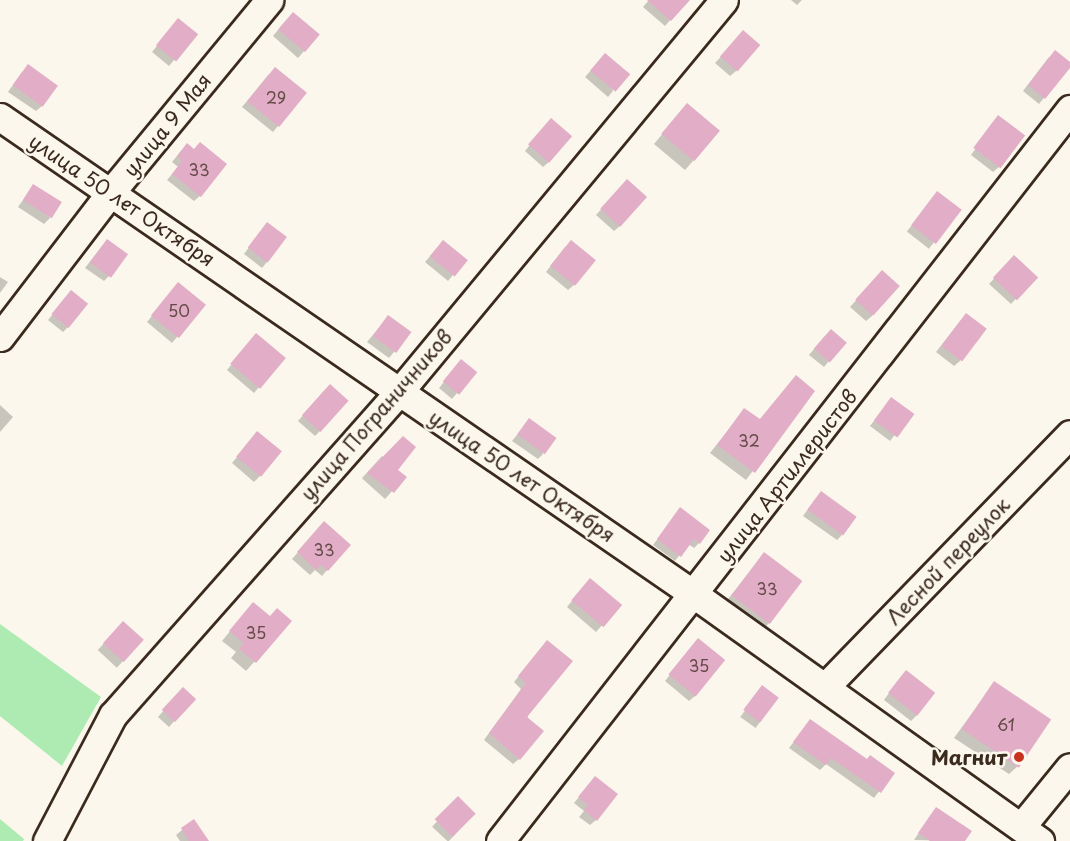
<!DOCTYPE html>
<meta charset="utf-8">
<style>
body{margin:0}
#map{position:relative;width:1070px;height:841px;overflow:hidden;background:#fbf7ec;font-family:"Playpen Sans",sans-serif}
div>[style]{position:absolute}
.green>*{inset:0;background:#adebb2}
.shadow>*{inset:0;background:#0003;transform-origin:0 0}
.building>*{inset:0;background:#e2adc6;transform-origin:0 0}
.roads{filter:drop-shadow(2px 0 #3b2a1e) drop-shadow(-2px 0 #3b2a1e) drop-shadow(0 2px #3b2a1e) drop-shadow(0 -2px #3b2a1e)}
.minor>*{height:27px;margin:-13.5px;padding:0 13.5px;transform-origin:13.5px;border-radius:13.5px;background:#fbf7ec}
.dots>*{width:16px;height:16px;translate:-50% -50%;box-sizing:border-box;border:3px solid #fbf7ec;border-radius:50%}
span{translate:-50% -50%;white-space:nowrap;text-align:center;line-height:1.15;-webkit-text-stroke:5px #fbf7ec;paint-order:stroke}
.number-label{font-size:16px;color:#654b48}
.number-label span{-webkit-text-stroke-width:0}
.street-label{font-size:20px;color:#3b2a1e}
.poi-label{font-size:20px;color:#3b2a1e;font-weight:700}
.right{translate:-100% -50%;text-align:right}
</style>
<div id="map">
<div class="green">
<div style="clip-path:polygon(0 624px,101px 697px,62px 766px,0 716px)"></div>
<div style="clip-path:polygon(0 819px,24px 839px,23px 841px,0 841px)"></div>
</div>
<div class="shadow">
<div style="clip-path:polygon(649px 0,688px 0,665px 26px,643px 7px)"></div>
<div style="clip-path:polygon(791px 0,802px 0,797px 5px)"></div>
<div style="clip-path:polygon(287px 19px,318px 35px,298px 58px,273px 36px)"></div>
<div style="clip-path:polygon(173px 26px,196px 34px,169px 66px,152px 52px)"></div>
<div style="clip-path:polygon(738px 38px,736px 71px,730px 76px,715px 63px)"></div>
<div style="clip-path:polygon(1049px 57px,1070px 65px,1039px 104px,1023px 91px)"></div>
<div style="clip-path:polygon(600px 60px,613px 91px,608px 97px,585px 77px)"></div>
<div style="clip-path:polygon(22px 72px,42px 106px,36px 111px,8px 92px)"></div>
<div style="clip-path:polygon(269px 74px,278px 126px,273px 132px,242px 107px)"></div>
<div style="clip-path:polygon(679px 114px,693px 161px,685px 170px,654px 144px)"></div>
<div style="clip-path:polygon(998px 117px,999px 167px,993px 172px,971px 155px)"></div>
<div style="clip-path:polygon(546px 125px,549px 162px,543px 167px,525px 151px)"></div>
<div style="clip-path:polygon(181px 151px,194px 151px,200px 196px,194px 201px,167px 180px,178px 167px,172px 162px)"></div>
<div style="clip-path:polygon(33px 186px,50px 218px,44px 224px,18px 207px)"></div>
<div style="clip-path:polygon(622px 186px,620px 226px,614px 231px,596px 215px)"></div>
<div style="left:937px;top:193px;width:28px;height:49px;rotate:38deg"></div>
<div style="clip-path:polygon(262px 230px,267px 262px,262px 268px,244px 254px)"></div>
<div style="clip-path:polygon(102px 246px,109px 276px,104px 281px,85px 268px)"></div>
<div style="clip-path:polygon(565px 247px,574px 285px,568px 290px,546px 272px)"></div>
<div style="clip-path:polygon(437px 248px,453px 275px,448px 281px,425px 262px)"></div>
<div style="clip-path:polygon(1009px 262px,1036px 277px,1011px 304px,989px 284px)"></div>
<div style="clip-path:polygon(0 277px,8px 282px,0 293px)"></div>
<div style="clip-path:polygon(876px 278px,872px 316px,866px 321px,850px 307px)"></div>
<div style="clip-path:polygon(173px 290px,204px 305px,172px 343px,147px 322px)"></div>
<div style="clip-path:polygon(66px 298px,68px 327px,63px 332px,48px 320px)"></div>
<div style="clip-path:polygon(388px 317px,394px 352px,389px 358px,367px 342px)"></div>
<div style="clip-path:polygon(961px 320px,960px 361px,954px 366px,936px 352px)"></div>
<div style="clip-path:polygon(825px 336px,829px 361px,824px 367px,809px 355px)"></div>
<div style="clip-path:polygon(251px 341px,284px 358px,254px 393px,227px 370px)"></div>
<div style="clip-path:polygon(456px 367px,475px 372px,452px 399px,439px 388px)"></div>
<div style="clip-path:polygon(324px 391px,320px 431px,315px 436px,298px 421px)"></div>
<div style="clip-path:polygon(813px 391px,746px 480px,710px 453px,744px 410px,759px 421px)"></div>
<div style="clip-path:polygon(0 405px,13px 417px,0 432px)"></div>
<div style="clip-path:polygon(886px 405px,911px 414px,890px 441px,870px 426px)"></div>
<div style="clip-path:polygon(529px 420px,543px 454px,538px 459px,512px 441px)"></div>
<div style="clip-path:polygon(252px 439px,260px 476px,254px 482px,232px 463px)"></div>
<div style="left:382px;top:456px;width:31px;height:30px;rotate:42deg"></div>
<div style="clip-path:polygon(816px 498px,842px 535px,837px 540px,803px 516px)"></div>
<div style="clip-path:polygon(680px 509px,699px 543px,694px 548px,688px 544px,675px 561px,653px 545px)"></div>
<div style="clip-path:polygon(319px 529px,349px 545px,322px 576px,315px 570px,310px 575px,292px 559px)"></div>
<div style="clip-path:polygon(764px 554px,769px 623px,761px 631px,724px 604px)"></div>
<div style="clip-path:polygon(585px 585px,620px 605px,596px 632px,567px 607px)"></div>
<div style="clip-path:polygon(245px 613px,290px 621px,246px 671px,231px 658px,236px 652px,222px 641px)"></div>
<div style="left:123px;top:623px;width:26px;height:37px;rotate:43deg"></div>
<div style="clip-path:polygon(693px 646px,695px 696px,689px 701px,665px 681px)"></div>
<div style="clip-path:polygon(542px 647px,519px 759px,513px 764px,484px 740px,521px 689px,514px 682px)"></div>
<div style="clip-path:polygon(900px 678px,917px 715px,911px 721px,884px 700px)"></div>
<div style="clip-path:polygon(994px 683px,1018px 766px,1009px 774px,954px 738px)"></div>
<div style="left:762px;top:687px;width:19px;height:37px;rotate:36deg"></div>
<div style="clip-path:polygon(178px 694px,194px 699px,169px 727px,158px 717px)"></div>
<div style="clip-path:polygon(810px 721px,867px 761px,893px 773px,874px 798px,826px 764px,820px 770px,789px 748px)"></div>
<div style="clip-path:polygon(590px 784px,596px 820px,590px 825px,579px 817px,584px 811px,574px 803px)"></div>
<div style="left:458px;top:799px;width:22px;height:38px;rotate:43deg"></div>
<div style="clip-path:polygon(931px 815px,963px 841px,914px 840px)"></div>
<div style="clip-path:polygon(193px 821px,207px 841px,180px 841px,176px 835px)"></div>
</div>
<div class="building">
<div style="clip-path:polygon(647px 0,690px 0,671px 21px)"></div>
<div style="left:293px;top:12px;width:35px;height:23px;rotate:40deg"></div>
<div style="left:178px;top:18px;width:26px;height:35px;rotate:39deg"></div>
<div style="left:743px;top:30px;width:23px;height:35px;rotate:41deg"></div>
<div style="clip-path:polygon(1055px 50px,1070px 62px,1070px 68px,1045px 99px,1028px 85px)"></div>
<div style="left:605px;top:53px;width:33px;height:23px;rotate:40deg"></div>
<div style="left:28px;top:64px;width:37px;height:26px;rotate:36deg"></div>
<div style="left:275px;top:67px;width:41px;height:44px;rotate:39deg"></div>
<div style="left:687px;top:103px;width:43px;height:40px;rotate:40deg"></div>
<div style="left:998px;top:115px;width:34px;height:41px;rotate:37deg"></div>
<div style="left:551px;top:118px;width:28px;height:35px;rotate:41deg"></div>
<div style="clip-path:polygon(200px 142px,227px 164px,201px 197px,172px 174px,182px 161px,177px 156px,187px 143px,194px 149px)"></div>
<div style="left:627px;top:179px;width:27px;height:40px;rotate:42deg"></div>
<div style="left:33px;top:184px;width:34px;height:19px;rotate:32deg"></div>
<div style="left:937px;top:191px;width:31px;height:43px;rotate:37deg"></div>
<div style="left:267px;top:222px;width:25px;height:32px;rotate:37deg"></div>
<div style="left:107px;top:239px;width:26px;height:29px;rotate:36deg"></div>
<div style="left:443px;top:240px;width:32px;height:21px;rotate:39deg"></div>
<div style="left:571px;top:240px;width:32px;height:33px;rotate:39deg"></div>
<div style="left:1014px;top:255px;width:33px;height:31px;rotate:43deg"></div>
<div style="left:882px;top:270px;width:24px;height:40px;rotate:42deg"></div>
<div style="left:178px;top:282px;width:36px;height:43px;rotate:39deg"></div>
<div style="left:71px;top:290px;width:22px;height:31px;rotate:39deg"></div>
<div style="left:966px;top:313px;width:26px;height:41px;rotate:37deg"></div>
<div style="left:388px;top:315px;width:29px;height:26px;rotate:36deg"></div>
<div style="left:831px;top:329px;width:21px;height:26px;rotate:41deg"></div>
<div style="left:256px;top:333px;width:39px;height:40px;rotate:40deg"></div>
<div style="left:461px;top:359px;width:21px;height:29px;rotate:39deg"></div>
<div style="clip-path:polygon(796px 375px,815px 391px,755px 473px,717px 445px,744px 408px,760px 419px)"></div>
<div style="left:330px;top:384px;width:25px;height:42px;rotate:42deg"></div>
<div style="left:891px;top:397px;width:29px;height:29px;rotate:36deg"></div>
<div style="left:529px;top:418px;width:34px;height:20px;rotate:36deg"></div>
<div style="left:257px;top:431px;width:32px;height:33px;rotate:39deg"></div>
<div style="clip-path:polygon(403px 436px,416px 447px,398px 470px,407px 477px,394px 493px,367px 473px)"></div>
<div style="left:821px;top:491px;width:44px;height:23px;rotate:36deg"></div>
<div style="clip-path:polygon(680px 507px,710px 530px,700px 544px,694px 539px,681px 557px,657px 539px)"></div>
<div style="clip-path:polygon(324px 521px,351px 545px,328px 571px,321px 565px,316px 570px,297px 552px)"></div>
<div style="left:764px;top:552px;width:48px;height:54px;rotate:37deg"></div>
<div style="left:590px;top:578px;width:42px;height:29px;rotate:40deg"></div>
<div style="clip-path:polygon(253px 602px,270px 616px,277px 608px,292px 621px,256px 663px,239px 649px,244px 643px,229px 631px)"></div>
<div style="left:123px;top:621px;width:28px;height:30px;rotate:42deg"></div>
<div style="left:698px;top:638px;width:35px;height:47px;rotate:39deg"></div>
<div style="clip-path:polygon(547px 640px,573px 661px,527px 717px,544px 731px,520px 760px,489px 733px,526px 683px,518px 676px)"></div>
<div style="left:906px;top:670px;width:37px;height:29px;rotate:38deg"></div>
<div style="left:994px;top:681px;width:69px;height:58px;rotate:34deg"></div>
<div style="left:762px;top:685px;width:21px;height:31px;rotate:37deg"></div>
<div style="left:183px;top:687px;width:18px;height:31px;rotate:43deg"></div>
<div style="clip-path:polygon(810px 719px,867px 759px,870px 755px,895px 773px,881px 793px,831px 758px,826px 765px,793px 742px)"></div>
<div style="clip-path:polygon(595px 776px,618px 794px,597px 821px,584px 810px,588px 805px,578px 797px)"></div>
<div style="left:458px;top:796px;width:25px;height:33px;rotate:45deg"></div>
<div style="clip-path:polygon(936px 807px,972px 831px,965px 841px,930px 841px,918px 833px)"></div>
<div style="clip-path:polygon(194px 819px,209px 841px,189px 841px,181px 828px)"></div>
</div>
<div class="roads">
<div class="minor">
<div style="left:0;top:117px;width:844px;rotate:34.52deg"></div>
<div style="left:695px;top:595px;width:424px;rotate:35.5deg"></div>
<div style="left:0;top:337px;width:183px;rotate:-52.6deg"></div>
<div style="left:111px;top:192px;width:249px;rotate:-50.5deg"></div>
<div style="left:825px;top:687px;width:352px;rotate:-45.9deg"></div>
<div style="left:1021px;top:827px;width:77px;rotate:-50.8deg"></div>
<div style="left:47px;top:841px;width:142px;rotate:-62.4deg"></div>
<div style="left:113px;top:715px;width:431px;rotate:-48.5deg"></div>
<div style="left:399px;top:392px;width:509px;rotate:-50.34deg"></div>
<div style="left:500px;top:841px;width:928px;rotate:-52.09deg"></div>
</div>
</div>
<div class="dots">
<div style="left:1019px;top:757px;background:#c8321e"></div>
</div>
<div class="number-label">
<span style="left:276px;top:97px">29</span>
<span style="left:199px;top:169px">33</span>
<span style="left:179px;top:310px">50</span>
<span style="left:749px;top:440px">32</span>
<span style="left:324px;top:549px">33</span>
<span style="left:767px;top:588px">33</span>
<span style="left:256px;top:632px">35</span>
<span style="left:699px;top:665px">35</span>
<span style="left:1006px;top:724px">61</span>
</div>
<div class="street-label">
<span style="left:167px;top:125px;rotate:-51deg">улица 9 Мая</span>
<span style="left:122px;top:200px;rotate:34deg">улица 50 лет Октября</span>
<span style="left:376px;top:415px;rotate:-49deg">улица Пограничников</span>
<span style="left:522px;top:476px;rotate:34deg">улица 50 лет Октября</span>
<span style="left:787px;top:476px;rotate:-52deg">улица Артиллеристов</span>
<span style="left:948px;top:561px;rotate:-46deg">Лесной переулок</span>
</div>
<div class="poi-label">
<span class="right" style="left:1007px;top:757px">Магнит</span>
</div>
</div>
